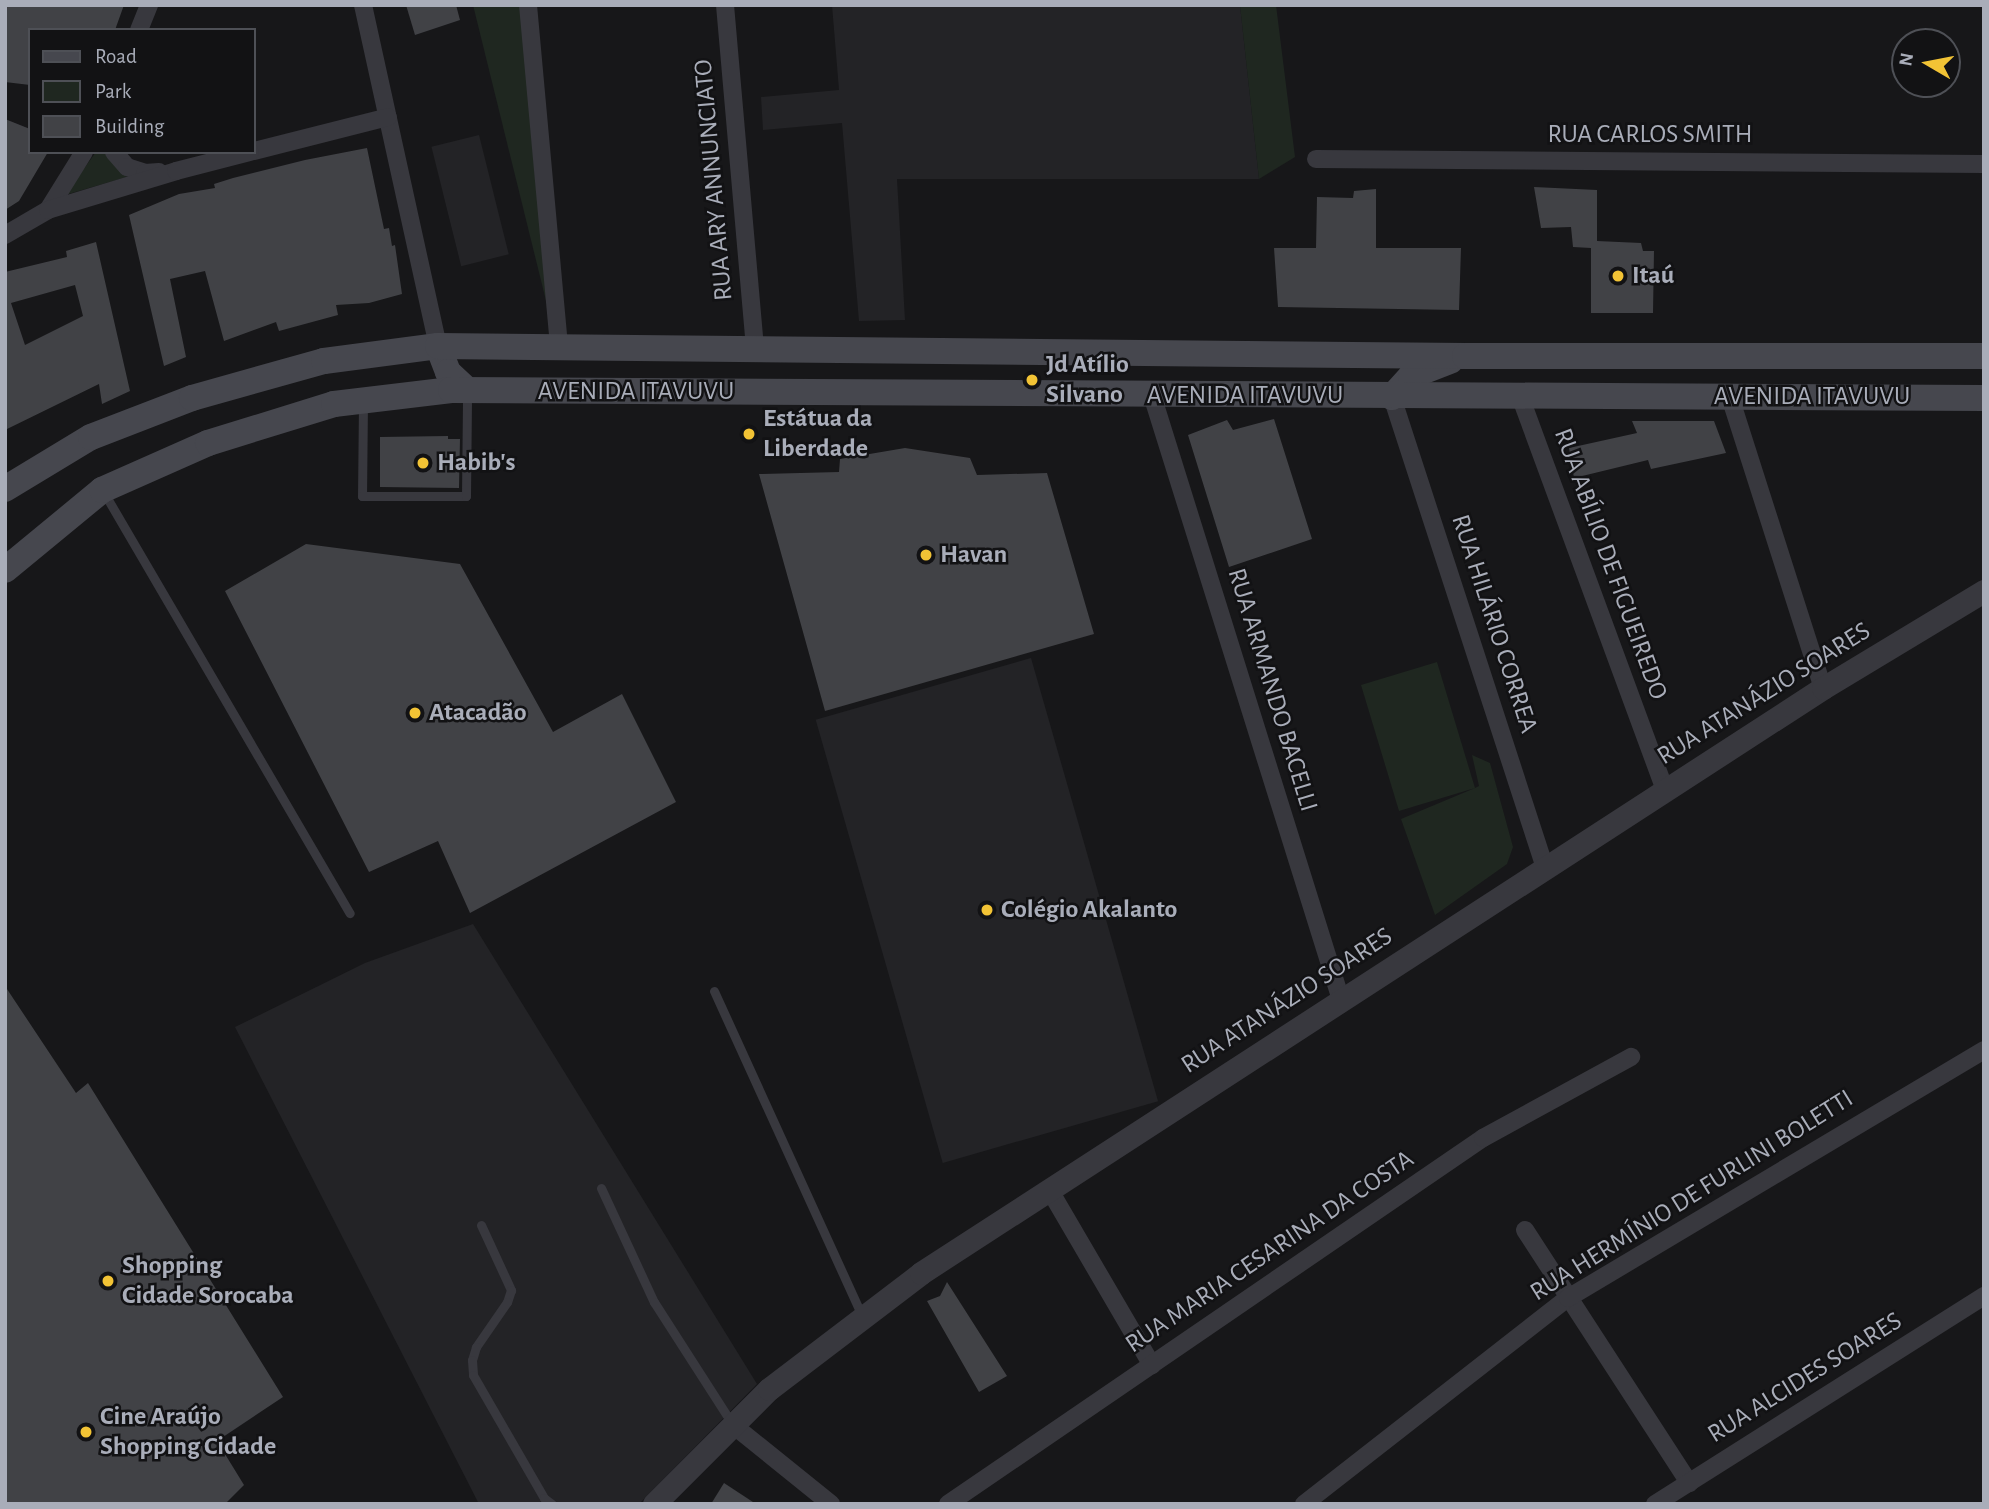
<!DOCTYPE html>
<meta charset="utf-8">
<style>
body{margin:0}
#map{position:relative;width:1989px;height:1509px;overflow:hidden;background:#171719;font-family:"Alegreya Sans",sans-serif}
div>[style]{position:absolute}
.built>*{inset:0;background:#232326;transform-origin:0 0}
.green>*{inset:0;background:#1f2720}
.building>*{inset:0;background:#414246}
.service>*{height:9px;margin:-4.5px;padding:0 4.5px;transform-origin:4.5px;border-radius:4.5px;background:#38383e}
.minor>*{height:18px;margin:-9px;padding:0 9px;transform-origin:9px;border-radius:9px;background:#38383e}
.tertiary>*{height:23px;margin:-11.5px;padding:0 11.5px;transform-origin:11.5px;border-radius:11.5px;background:#38383e}
.secondary>*{height:26px;margin:-13px;padding:0 13px;transform-origin:13px;border-radius:13px;background:#46474e}
.dots>*{width:19px;height:19px;translate:-50% -50%;box-sizing:border-box;border:4px solid #121214;border-radius:50%}
span{translate:-50% -50%;white-space:nowrap;text-align:center;line-height:1.15;-webkit-text-stroke:5px #121214;paint-order:stroke}
.street-label{font-size:26px;color:#a9adb9}
.poi-label{font-size:26px;color:#a9adb9;font-weight:700}
.left{translate:0 -50%;text-align:left}
.frame{position:absolute;inset:0;border:7px solid #a9adb9;pointer-events:none}
.legend{position:absolute;left:28px;top:28px;width:228px;height:126px;box-sizing:border-box;background:#121214;border:2px solid #4e5056;margin:0;padding:9px 12px;list-style:none;font-size:21px;color:#a9adb9}
.legend li{display:flex;align-items:center;gap:14px;height:35px}
.legend b{width:35px;border:2px solid #4e5056}
.north{position:absolute;left:1891px;top:28px;width:70px;height:70px;box-sizing:border-box;background:#121214;border:2px solid #4e5056;border-radius:50%;rotate:280deg;font-size:19px;font-weight:700;line-height:28px;text-align:center;color:#a9adb9}
.north::after{content:'';display:block;margin:auto;width:24px;height:32px;background:#f2c335;clip-path:polygon(50% 0,100% 100%,50% 72%,0 100%)}
</style>
<div id="map">
<div class="built">
<div style="clip-path:polygon(832px 5px,1240px 5px,1259px 179px,897px 179px,905px 320px,859px 321px,842px 123px,763px 130px,761px 97px,839px 90px)"></div>
<div style="left:479px;top:135px;width:123px;height:49px;rotate:76deg"></div>
<div style="left:1031px;top:658px;width:461px;height:224px;rotate:74deg"></div>
<div style="clip-path:polygon(473px 924px,757px 1384px,639px 1504px,479px 1504px,235px 1027px,365px 963px)"></div>
</div>
<div class="green">
<div style="clip-path:polygon(473px 5px,521px 5px,550px 317px)"></div>
<div style="clip-path:polygon(1240px 5px,1276px 5px,1295px 157px,1259px 179px)"></div>
<div style="clip-path:polygon(96px 152px,108px 152px,127px 177px,65px 195px)"></div>
<div style="clip-path:polygon(1437px 662px,1475px 788px,1479px 786px,1472px 755px,1490px 763px,1513px 847px,1507px 864px,1435px 915px,1401px 819px,1475px 788px,1399px 811px,1361px 685px)"></div>
</div>
<div class="building">
<div style="clip-path:polygon(5px 5px,124px 5px,115px 30px,30px 30px,30px 85px,5px 82px)"></div>
<div style="clip-path:polygon(406px 5px,456px 5px,460px 20px,415px 35px)"></div>
<div style="clip-path:polygon(5px 119px,30px 129px,30px 152px,48px 152px,19px 201px,5px 210px)"></div>
<div style="clip-path:polygon(367px 148px,384px 229px,389px 228px,392px 246px,395px 245px,402px 294px,369px 303px,336px 305px,338px 315px,279px 331px,276px 322px,224px 341px,205px 271px,170px 279px,186px 357px,164px 366px,129px 215px,179px 194px,215px 188px,214px 184px,233px 178px,305px 160px)"></div>
<div style="clip-path:polygon(1534px 187px,1597px 190px,1597px 241px,1641px 243px,1643px 251px,1654px 251px,1653px 313px,1591px 313px,1591px 248px,1573px 247px,1571px 227px,1541px 228px)"></div>
<div style="clip-path:polygon(1376px 189px,1376px 248px,1461px 248px,1459px 310px,1278px 307px,1274px 248px,1316px 248px,1317px 197px,1353px 198px,1354px 191px)"></div>
<div style="clip-path:polygon(evenodd,96px 242px,130px 391px,102px 404px,99px 384px,5px 430px,5px 272px,67px 257px,66px 251px,96px 242px,75px 285px,83px 316px,25px 345px,11px 303px,75px 285px)"></div>
<div style="clip-path:polygon(1274px 419px,1312px 539px,1229px 567px,1188px 435px,1227px 420px,1233px 430px)"></div>
<div style="clip-path:polygon(1632px 421px,1714px 421px,1726px 453px,1651px 469px,1648px 460px,1574px 478px,1569px 448px,1637px 433px)"></div>
<div style="clip-path:polygon(448px 436px,448px 439px,460px 439px,459px 488px,380px 487px,380px 437px)"></div>
<div style="clip-path:polygon(905px 448px,970px 458px,977px 475px,1047px 473px,1094px 634px,825px 711px,759px 474px,839px 472px,840px 459px)"></div>
<div style="clip-path:polygon(306px 544px,460px 564px,553px 732px,622px 694px,676px 802px,470px 913px,438px 841px,369px 872px,225px 591px)"></div>
<div style="clip-path:polygon(5px 986px,76px 1093px,88px 1083px,283px 1397px,217px 1441px,244px 1485px,225px 1504px,5px 1504px)"></div>
<div style="clip-path:polygon(947px 1282px,1007px 1376px,979px 1392px,927px 1301px,940px 1296px)"></div>
<div style="clip-path:polygon(724px 1483px,756px 1504px,711px 1504px)"></div>
</div>
<div class="service">
<div style="left:363px;top:402px;width:94px;rotate:90.6deg"></div>
<div style="left:362px;top:496px;width:104px"></div>
<div style="left:466px;top:496px;width:104px;rotate:-89.4deg"></div>
<div style="left:103px;top:491px;width:489px;rotate:59.7deg"></div>
<div style="left:714px;top:991px;width:357px;rotate:65.5deg"></div>
<div style="left:601px;top:1188px;width:126px;rotate:65.1deg"></div>
<div style="left:654px;top:1302px;width:146px;rotate:57.3deg"></div>
<div style="left:481px;top:1225px;width:72px;rotate:65.2deg"></div>
<div style="left:511px;top:1290px;width:13px;rotate:108deg"></div>
<div style="left:507px;top:1302px;width:55px;rotate:124.6deg"></div>
<div style="left:476px;top:1347px;width:14px;rotate:107deg"></div>
<div style="left:472px;top:1360px;width:15px;rotate:86deg"></div>
<div style="left:473px;top:1375px;width:142px;rotate:60deg"></div>
<div style="left:544px;top:1498px;width:10px;rotate:37deg"></div>
</div>
<div class="minor">
<div style="left:363px;top:5px;width:349px;rotate:77.6deg"></div>
<div style="left:528px;top:5px;width:343px;rotate:84.8deg"></div>
<div style="left:725px;top:5px;width:345px;rotate:85deg"></div>
<div style="left:139px;top:30px;width:27px;rotate:-68deg"></div>
<div style="left:254px;top:151px;width:138px;rotate:-14.2deg"></div>
<div style="left:114px;top:152px;width:20px;rotate:49deg"></div>
<div style="left:127px;top:167px;width:19px;rotate:18deg"></div>
<div style="left:145px;top:173px;width:14px;rotate:-4deg"></div>
<div style="left:1316px;top:159px;width:668px;rotate:0.43deg"></div>
<div style="left:48px;top:210px;width:68px;rotate:-58.2deg"></div>
<div style="left:5px;top:235px;width:50px;rotate:-30.2deg"></div>
<div style="left:48px;top:210px;width:134px;rotate:-16.9deg"></div>
<div style="left:176px;top:171px;width:76px;rotate:-14.4deg"></div>
<div style="left:1152px;top:395px;width:634px;rotate:72.65deg"></div>
<div style="left:1520px;top:396px;width:420px;rotate:69.8deg"></div>
<div style="left:1392px;top:397px;width:494px;rotate:72deg"></div>
<div style="left:1730px;top:397px;width:305px;rotate:72.3deg"></div>
<div style="left:1049px;top:1189px;width:204px;rotate:59.7deg"></div>
<div style="left:1525px;top:1230px;width:302px;rotate:57deg"></div>
<div style="left:733px;top:1425px;width:126px;rotate:38.9deg"></div>
<div style="left:948px;top:1504px;width:648px;rotate:-34.38deg"></div>
<div style="left:1483px;top:1138px;width:169px;rotate:-28.7deg"></div>
<div style="left:1304px;top:1504px;width:335px;rotate:-38deg"></div>
<div style="left:1568px;top:1298px;width:484px;rotate:-30.8deg"></div>
<div style="left:1655px;top:1504px;width:389px;rotate:-32.3deg"></div>
</div>
<div class="tertiary">
<div style="left:654px;top:1504px;width:163px;rotate:-45deg"></div>
<div style="left:769px;top:1389px;width:191px;rotate:-37.3deg"></div>
<div style="left:921px;top:1273px;width:1075px;rotate:-32.97deg"></div>
<div style="left:1823px;top:688px;width:188px;rotate:-31.1deg"></div>
</div>
<div class="secondary">
<div style="left:438px;top:346px;width:28px;rotate:69deg"></div>
<div style="left:448px;top:372px;width:26px;rotate:43deg"></div>
<div style="left:1392px;top:397px;width:28px;rotate:-48deg"></div>
<div style="left:1411px;top:376px;width:42px;rotate:-21deg"></div>
<div style="left:5px;top:489px;width:100px;rotate:-31.2deg"></div>
<div style="left:91px;top:437px;width:108px;rotate:-21.1deg"></div>
<div style="left:192px;top:398px;width:137px;rotate:-15.7deg"></div>
<div style="left:324px;top:361px;width:115px;rotate:-7.5deg"></div>
<div style="left:438px;top:346px;width:1027px;rotate:0.56deg"></div>
<div style="left:1465px;top:356px;width:519px"></div>
<div style="left:5px;top:570px;width:126px;rotate:-39.5deg"></div>
<div style="left:102px;top:490px;width:116px;rotate:-23.9deg"></div>
<div style="left:208px;top:443px;width:132px;rotate:-17.2deg"></div>
<div style="left:334px;top:404px;width:118px;rotate:-6.8deg"></div>
<div style="left:451px;top:390px;width:1533px;rotate:0.3deg"></div>
</div>
<div class="dots">
<div style="left:1618px;top:276px;background:#f2c335"></div>
<div style="left:1032px;top:380px;background:#f2c335"></div>
<div style="left:749px;top:434px;background:#f2c335"></div>
<div style="left:423px;top:463px;background:#f2c335"></div>
<div style="left:926px;top:555px;background:#f2c335"></div>
<div style="left:415px;top:713px;background:#f2c335"></div>
<div style="left:987px;top:910px;background:#f2c335"></div>
<div style="left:108px;top:1281px;background:#f2c335"></div>
<div style="left:86px;top:1432px;background:#f2c335"></div>
</div>
<div class="street-label">
<span style="left:1650px;top:135px">RUA CARLOS SMITH</span>
<span style="left:714px;top:180px;rotate:-95deg">RUA ARY ANNUNCIATO</span>
<span style="left:636px;top:392px">AVENIDA ITAVUVU</span>
<span style="left:1245px;top:396px">AVENIDA ITAVUVU</span>
<span style="left:1812px;top:397px">AVENIDA ITAVUVU</span>
<span style="left:1610px;top:564px;rotate:70deg">RUA ABÍLIO DE FIGUEIREDO</span>
<span style="left:1494px;top:624px;rotate:72deg">RUA HILÁRIO CORREA</span>
<span style="left:1272px;top:690px;rotate:73deg">RUA ARMANDO BACELLI</span>
<span style="left:1764px;top:694px;rotate:-32deg">RUA ATANÁZIO SOARES</span>
<span style="left:1287px;top:1001px;rotate:-33deg">RUA ATANÁZIO SOARES</span>
<span style="left:1692px;top:1196px;rotate:-32deg">RUA HERMÍNIO DE FURLINI BOLETTI</span>
<span style="left:1270px;top:1252px;rotate:-34deg">RUA MARIA CESARINA DA COSTA</span>
<span style="left:1805px;top:1378px;rotate:-32deg">RUA ALCIDES SOARES</span>
</div>
<div class="poi-label">
<span class="left" style="left:1632px;top:276px">Itaú</span>
<span class="left" style="left:1046px;top:380px">Jd Atílio<br>Silvano</span>
<span class="left" style="left:763px;top:434px">Estátua da<br>Liberdade</span>
<span class="left" style="left:437px;top:463px">Habib's</span>
<span class="left" style="left:940px;top:555px">Havan</span>
<span class="left" style="left:429px;top:713px">Atacadão</span>
<span class="left" style="left:1001px;top:910px">Colégio Akalanto</span>
<span class="left" style="left:122px;top:1281px">Shopping<br>Cidade Sorocaba</span>
<span class="left" style="left:100px;top:1432px">Cine Araújo<br>Shopping Cidade</span>
</div>
<div class="frame"></div>
<ul class="legend">
<li><b style="height:9px;background:#46474e"></b>Road</li>
<li><b style="height:19px;background:#1f2720"></b>Park</li>
<li><b style="height:19px;background:#414246"></b>Building</li>
</ul>
<div class="north">N</div>
</div>
